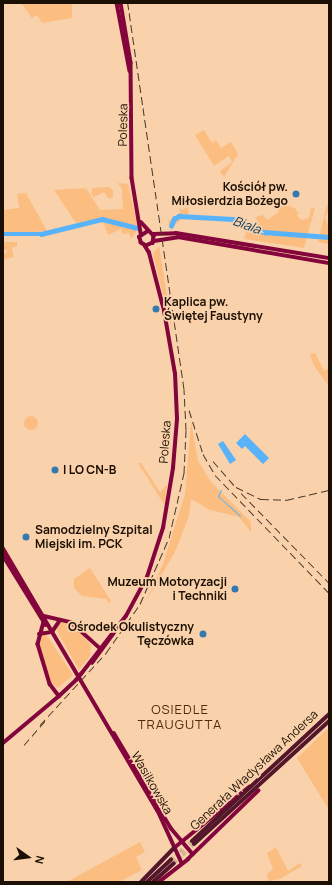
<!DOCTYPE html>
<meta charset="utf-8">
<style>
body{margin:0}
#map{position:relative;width:332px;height:885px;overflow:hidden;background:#f9d1ab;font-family:Manrope,sans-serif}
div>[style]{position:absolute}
.green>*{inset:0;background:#fcbd81}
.round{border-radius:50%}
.water>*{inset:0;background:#59b3fa}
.stream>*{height:1px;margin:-0.5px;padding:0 0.5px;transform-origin:0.5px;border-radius:0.5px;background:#59b3fa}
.river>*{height:4.5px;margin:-2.25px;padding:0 2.25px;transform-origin:2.25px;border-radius:2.25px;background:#59b3fa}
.highway-tunnel>*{height:4px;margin-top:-2px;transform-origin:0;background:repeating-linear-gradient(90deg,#d8b492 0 4px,transparent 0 6px)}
.major>*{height:3.5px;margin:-1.75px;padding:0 1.75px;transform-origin:1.75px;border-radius:1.75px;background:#83053b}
.highway>*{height:4px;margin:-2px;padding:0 2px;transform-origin:2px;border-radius:2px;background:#53162a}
.rail>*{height:1px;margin-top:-0.5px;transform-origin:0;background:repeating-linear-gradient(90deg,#4a3726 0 8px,transparent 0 12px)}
.major-bridge>*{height:3.5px;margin:-1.75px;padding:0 1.75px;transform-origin:1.75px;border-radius:1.75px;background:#83053b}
.dots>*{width:11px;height:11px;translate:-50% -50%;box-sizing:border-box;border:2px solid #f9d1ab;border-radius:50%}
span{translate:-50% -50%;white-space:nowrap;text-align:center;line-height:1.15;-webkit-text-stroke:3.5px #f9d1ab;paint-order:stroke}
.street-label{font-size:12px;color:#1c0f03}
.poi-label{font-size:12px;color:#1c0f03;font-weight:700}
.right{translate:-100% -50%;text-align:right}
.left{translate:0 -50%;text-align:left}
.water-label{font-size:13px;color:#093c5f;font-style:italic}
.neighbourhood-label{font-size:13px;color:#4d2d08;letter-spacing:1px}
.frame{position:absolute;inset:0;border:4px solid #1c0f03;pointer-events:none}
.north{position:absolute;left:8px;top:837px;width:40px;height:40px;-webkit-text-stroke:3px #f9d1ab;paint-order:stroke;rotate:104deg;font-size:11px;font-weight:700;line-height:16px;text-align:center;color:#1c0f03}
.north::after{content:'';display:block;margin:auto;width:14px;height:18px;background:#1c0f03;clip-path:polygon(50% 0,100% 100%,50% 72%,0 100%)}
</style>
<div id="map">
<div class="green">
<div style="clip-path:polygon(21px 3px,72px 3px,72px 18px,42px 23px,37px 15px,32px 18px)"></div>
<div style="clip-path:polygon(204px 130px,212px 143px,216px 140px,221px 148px,231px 142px,238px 154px,224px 177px,220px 171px,232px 162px,229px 156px,214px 166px,195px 135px)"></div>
<div style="clip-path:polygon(118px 183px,128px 184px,137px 224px,136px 232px,131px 239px,129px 233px,122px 234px,121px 229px,108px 235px,102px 219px,76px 223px,54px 190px,86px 188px,100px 210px,123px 209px,122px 189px)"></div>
<div style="clip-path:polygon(108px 187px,113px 190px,113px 198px,108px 198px,104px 192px,94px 197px,91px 193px,93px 188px)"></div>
<div style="clip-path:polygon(26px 193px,47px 231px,3px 234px,3px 210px,19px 208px,17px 194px)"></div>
<div style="clip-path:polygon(284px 204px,296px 209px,297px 213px,300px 211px,297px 216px,302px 220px,309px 218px,311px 208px,315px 208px,304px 248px,244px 239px,248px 225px,262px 231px,255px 217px,263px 215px,267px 220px,279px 212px,278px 209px)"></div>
<div style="clip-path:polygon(327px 204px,329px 209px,325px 218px,329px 227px,329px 244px,318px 242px)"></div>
<div style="clip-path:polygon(179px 207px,181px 210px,188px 207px,189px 213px,170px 229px,168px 221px,180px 213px)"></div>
<div style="clip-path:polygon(3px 242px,17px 242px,17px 246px,12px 248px,14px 257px,3px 260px,3px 254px,8px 252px,3px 248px)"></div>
<div style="clip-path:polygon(159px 246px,173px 334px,153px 254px)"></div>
<div style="clip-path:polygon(315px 353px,324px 371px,329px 368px,329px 386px,314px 366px,310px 354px)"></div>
<div class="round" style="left:24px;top:416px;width:14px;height:14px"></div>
<div style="clip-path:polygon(191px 422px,198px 461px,211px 482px,251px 522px,251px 532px,239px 517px,210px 510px,191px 499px,189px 516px,175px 552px,146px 601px,163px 564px,185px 494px)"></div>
<div style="clip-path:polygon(138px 463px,141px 463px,160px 492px,167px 484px,165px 506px)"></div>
<div style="clip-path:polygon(90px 568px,111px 601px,109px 603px,106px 599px,82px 596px,74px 588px,74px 579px)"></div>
<div style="clip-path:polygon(62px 622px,73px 626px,91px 645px,90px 656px,79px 670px,57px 631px,57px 625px)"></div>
<div style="clip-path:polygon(46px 634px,73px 675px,58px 688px,51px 683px,39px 644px,40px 636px)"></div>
<div style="clip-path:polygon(327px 729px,329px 732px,329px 810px,297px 758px)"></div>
<div style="clip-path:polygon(140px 842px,145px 852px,136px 857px,142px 870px,119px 882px,67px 882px)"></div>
<div style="clip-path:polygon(276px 847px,288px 871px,300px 863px,302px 866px,280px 879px,269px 881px,266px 875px,273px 869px,267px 853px)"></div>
</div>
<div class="water">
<div style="clip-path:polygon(245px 434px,269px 458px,263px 464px,245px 446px,242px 449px,236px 443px)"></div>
<div style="clip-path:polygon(223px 441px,236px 460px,230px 464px,218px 444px)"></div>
</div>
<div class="stream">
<div style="left:221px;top:490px;width:7px;rotate:117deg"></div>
<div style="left:218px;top:496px;width:30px;rotate:42deg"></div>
</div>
<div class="river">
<div style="left:171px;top:226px;width:8px;rotate:-67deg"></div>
<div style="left:174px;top:219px;width:6px;rotate:-31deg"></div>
<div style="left:179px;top:216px;width:54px;rotate:3.2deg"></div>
<div style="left:233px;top:219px;width:34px;rotate:23deg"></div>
<div style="left:264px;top:232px;width:65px;rotate:4.4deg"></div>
<div style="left:3px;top:234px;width:38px"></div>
<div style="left:41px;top:234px;width:63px;rotate:-13.8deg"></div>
<div style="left:102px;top:219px;width:36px;rotate:14deg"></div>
</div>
<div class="highway-tunnel">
<div style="left:171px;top:860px;width:28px;rotate:-42deg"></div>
<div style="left:174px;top:863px;width:28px;rotate:-44deg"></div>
</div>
<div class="major">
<div style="left:117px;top:3px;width:69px;rotate:79.2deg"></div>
<div style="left:121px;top:3px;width:61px;rotate:80.5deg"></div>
<div style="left:131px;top:63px;width:115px;rotate:89.5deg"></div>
<div style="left:132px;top:178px;width:56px;rotate:80.7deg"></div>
<div style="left:141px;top:222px;width:19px;rotate:47deg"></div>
<div style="left:154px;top:236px;width:7px;rotate:98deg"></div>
<div style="left:153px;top:243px;width:8px;rotate:157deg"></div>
<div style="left:146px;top:246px;width:6px;rotate:-149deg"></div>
<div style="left:141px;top:243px;width:6px;rotate:-108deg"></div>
<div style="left:139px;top:237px;width:11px;rotate:-34deg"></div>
<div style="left:153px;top:234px;width:23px;rotate:-2deg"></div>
<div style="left:176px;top:233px;width:155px;rotate:9.3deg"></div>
<div style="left:154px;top:241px;width:24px;rotate:-9deg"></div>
<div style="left:178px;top:237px;width:153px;rotate:9.8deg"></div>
<div style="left:3px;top:548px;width:310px;rotate:59.5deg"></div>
<div style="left:160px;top:815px;width:53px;rotate:65.4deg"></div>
<div style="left:3px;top:555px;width:82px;rotate:58.4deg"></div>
<div style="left:44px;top:616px;width:28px;rotate:13deg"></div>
<div style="left:71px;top:622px;width:39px;rotate:42deg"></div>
<div style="left:44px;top:622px;width:23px;rotate:105deg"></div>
<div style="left:38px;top:644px;width:42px;rotate:73.3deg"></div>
<div style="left:50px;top:684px;width:15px;rotate:53deg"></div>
<div style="left:52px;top:632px;width:14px;rotate:-56deg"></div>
<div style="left:39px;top:634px;width:13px;rotate:-9deg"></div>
<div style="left:92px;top:663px;width:46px;rotate:-53.9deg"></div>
<div style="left:81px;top:674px;width:73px;rotate:-52.2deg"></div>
<div style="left:126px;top:616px;width:44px;rotate:-61.7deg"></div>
<div style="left:147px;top:577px;width:52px;rotate:-71.9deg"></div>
<div style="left:163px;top:528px;width:61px;rotate:-80.5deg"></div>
<div style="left:173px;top:468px;width:49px;rotate:-85.3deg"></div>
<div style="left:177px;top:419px;width:45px;rotate:-92.5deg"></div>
<div style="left:175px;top:374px;width:64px;rotate:-99.9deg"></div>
<div style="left:164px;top:311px;width:60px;rotate:-104.5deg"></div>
<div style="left:149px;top:253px;width:9px;rotate:-122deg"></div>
<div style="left:58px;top:697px;width:25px;rotate:-43deg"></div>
<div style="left:114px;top:733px;width:111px;rotate:59deg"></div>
<div style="left:171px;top:828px;width:34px;rotate:50deg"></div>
<div style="left:3px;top:743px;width:73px;rotate:-40deg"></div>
<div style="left:174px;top:848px;width:97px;rotate:-39.1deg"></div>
<div style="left:159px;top:882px;width:37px;rotate:-38deg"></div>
<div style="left:188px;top:859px;width:98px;rotate:-44.2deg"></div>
</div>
<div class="highway">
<div style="left:192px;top:841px;width:187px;rotate:-42.8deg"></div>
<div style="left:194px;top:844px;width:183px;rotate:-42.3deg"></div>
<div style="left:141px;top:882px;width:47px;rotate:-45.9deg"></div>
<div style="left:147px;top:882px;width:33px;rotate:-43deg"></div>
<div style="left:153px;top:882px;width:28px;rotate:-42deg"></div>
</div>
<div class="rail">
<div style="left:189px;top:410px;width:46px;rotate:72.3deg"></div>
<div style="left:203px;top:454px;width:24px;rotate:60deg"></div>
<div style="left:215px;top:475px;width:164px;rotate:46deg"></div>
<div style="left:213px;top:461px;width:35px;rotate:49deg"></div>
<div style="left:236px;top:487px;width:28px;rotate:26deg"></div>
<div style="left:261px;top:499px;width:25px;rotate:2deg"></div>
<div style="left:286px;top:500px;width:44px;rotate:-13.1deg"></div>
<div style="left:241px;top:493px;width:126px;rotate:45.6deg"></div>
<div style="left:40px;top:725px;width:98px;rotate:-47.5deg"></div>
<div style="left:106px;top:653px;width:60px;rotate:-55.2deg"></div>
<div style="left:140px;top:604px;width:72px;rotate:-66.3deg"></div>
<div style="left:169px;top:538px;width:67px;rotate:-77deg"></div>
<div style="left:184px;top:473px;width:43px;rotate:-87.3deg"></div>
<div style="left:186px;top:430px;width:41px;rotate:-92.8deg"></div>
<div style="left:184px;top:389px;width:390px;rotate:-98.3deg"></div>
<div style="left:24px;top:745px;width:32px;rotate:-49deg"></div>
</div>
<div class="major-bridge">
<div style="left:76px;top:680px;width:8px;rotate:-50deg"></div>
</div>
<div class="dots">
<div style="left:296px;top:194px;background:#357aaf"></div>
<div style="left:156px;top:309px;background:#357aaf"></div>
<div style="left:55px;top:470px;background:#357aaf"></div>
<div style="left:26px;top:537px;background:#357aaf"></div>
<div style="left:235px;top:589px;background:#357aaf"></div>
<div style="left:203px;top:634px;background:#357aaf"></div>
</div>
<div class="street-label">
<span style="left:123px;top:125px;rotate:-89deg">Poleska</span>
<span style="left:165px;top:442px;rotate:-86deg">Poleska</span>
<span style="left:254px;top:770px;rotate:-43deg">Generała Władysława Andersa</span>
<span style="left:152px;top:783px;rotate:60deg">Wasilkowska</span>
</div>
<div class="poi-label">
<span class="right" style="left:288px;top:194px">Kościół pw.<br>Miłosierdzia Bożego</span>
<span class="left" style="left:164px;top:309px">Kaplica pw.<br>Świętej Faustyny</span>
<span class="left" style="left:63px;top:470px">I LO CN-B</span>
<span class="left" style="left:35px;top:537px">Samodzielny Szpital<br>Miejski im. PCK</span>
<span class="right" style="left:227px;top:589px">Muzeum Motoryzacji<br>i Techniki</span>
<span class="right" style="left:194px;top:634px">Ośrodek Okulistyczny<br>Tęczówka</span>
</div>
<div class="water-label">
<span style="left:247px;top:225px;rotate:20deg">Biala</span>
</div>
<div class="neighbourhood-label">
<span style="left:180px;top:717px">OSIEDLE<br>TRAUGUTTA</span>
</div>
<div class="frame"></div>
<div class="north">N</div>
</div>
